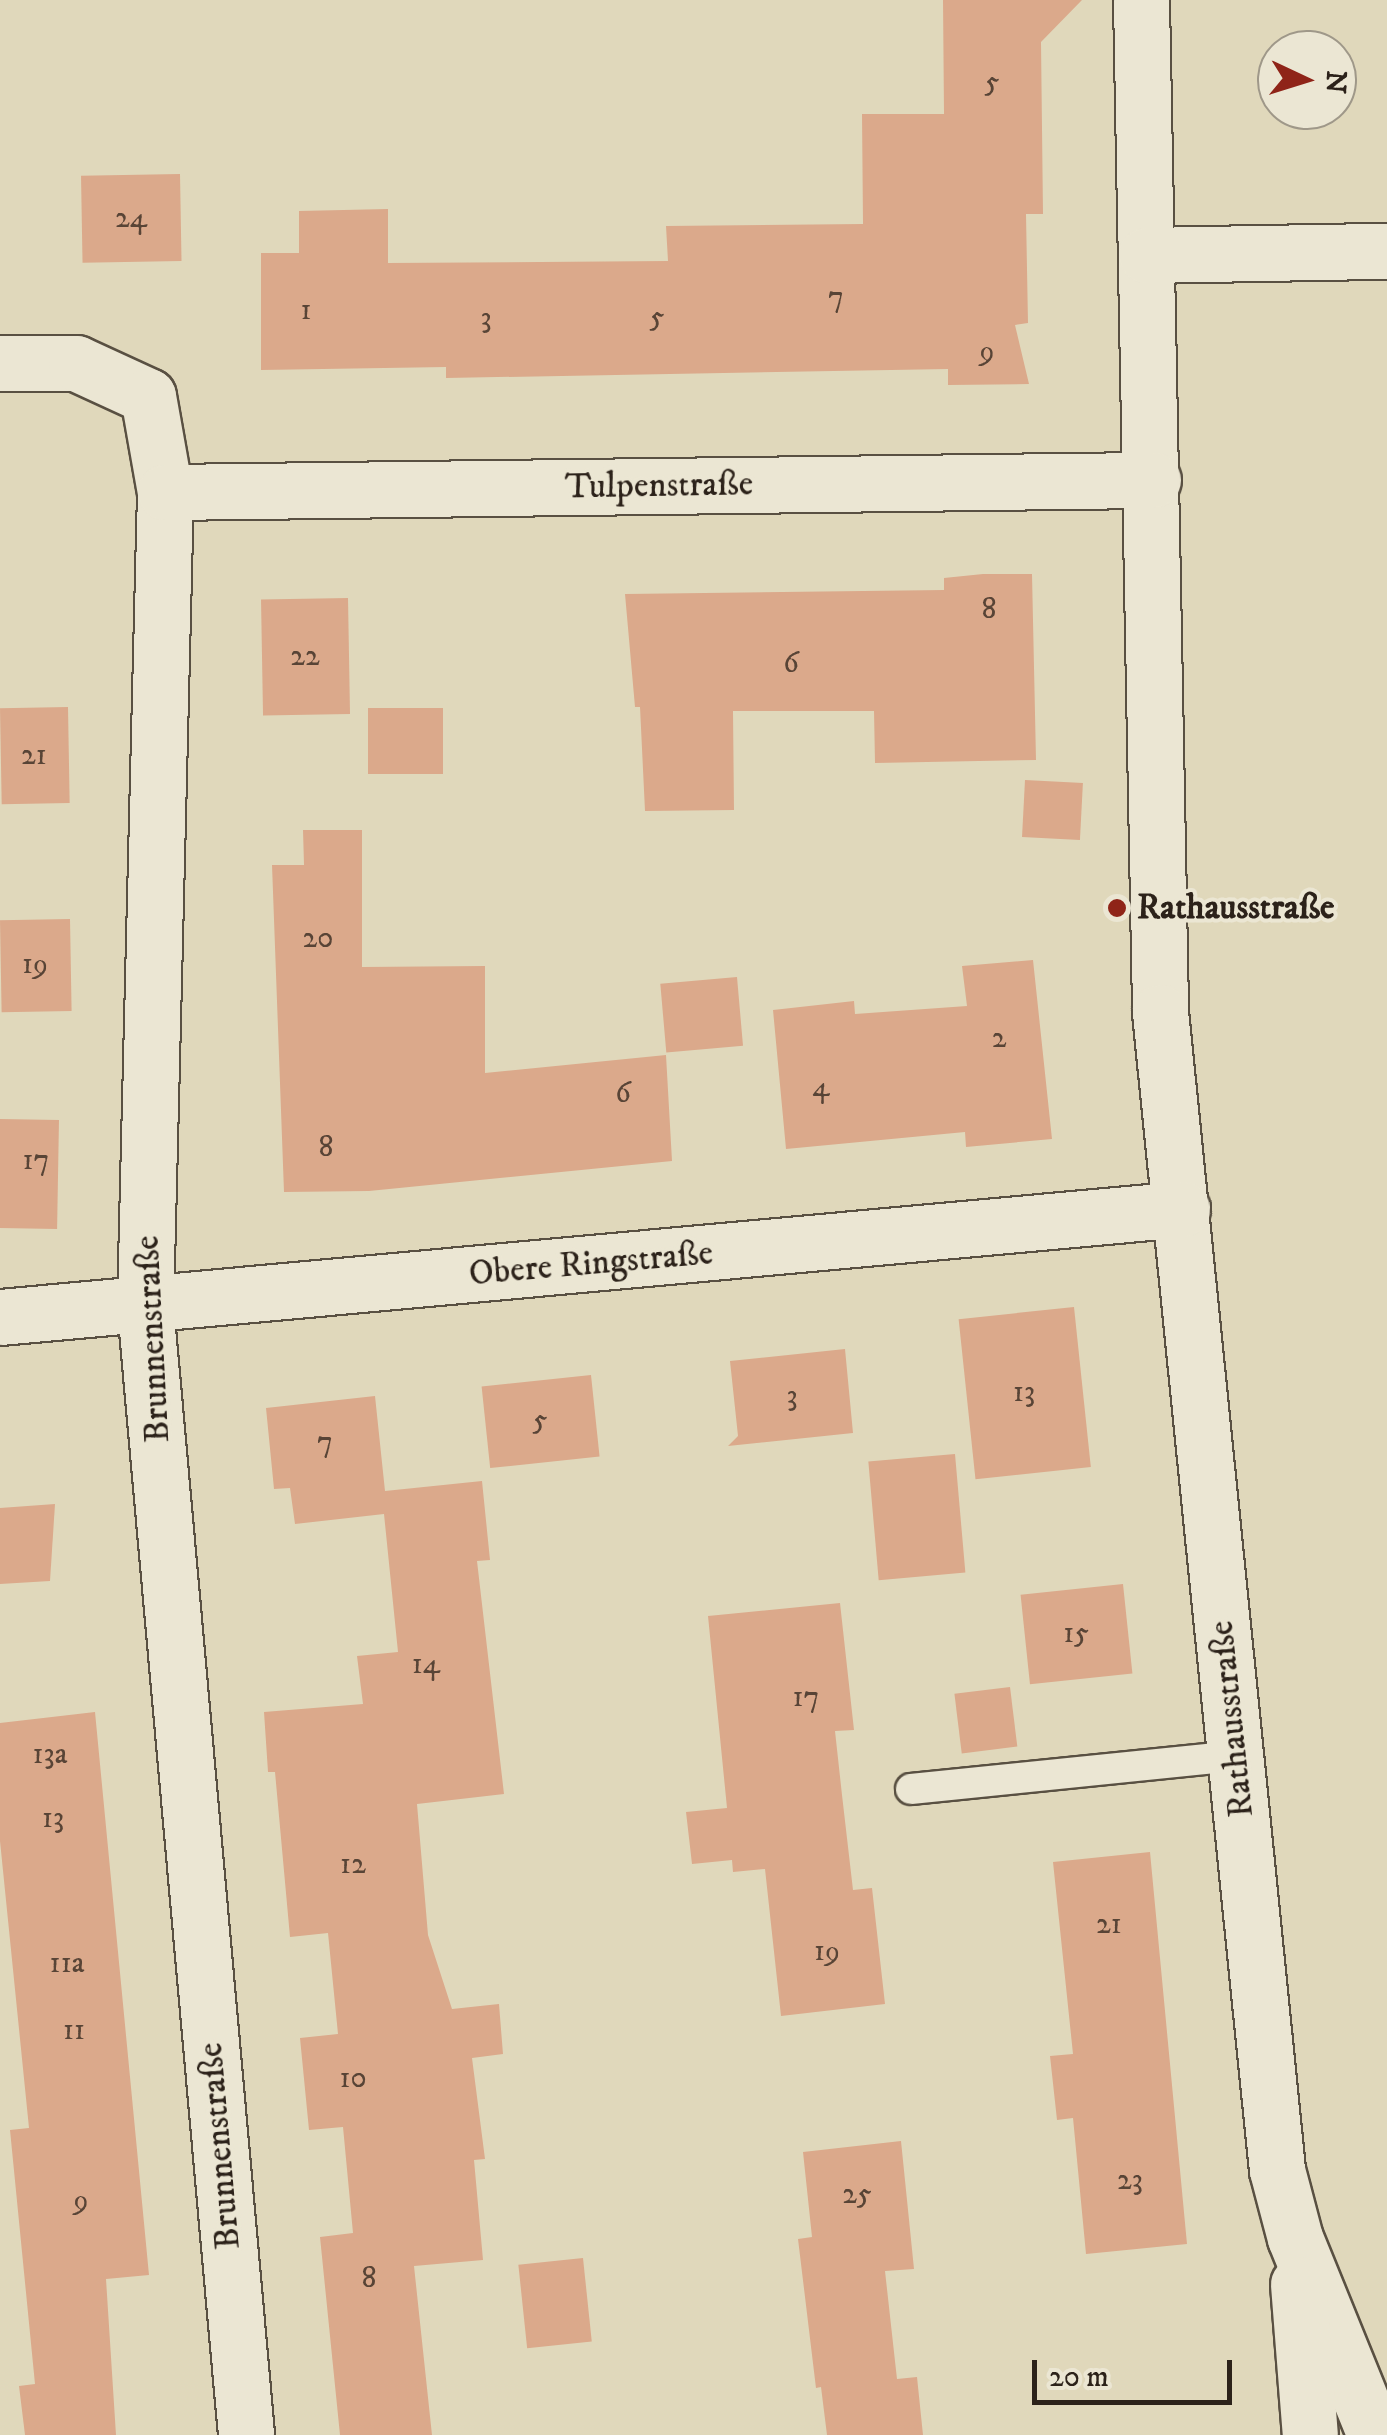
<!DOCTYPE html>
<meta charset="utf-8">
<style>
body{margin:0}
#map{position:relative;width:1387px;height:2435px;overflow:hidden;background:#e0d8bb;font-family:"IM FELL DW Pica",serif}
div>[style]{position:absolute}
.building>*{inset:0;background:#dba98b;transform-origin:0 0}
.roads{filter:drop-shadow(2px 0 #595042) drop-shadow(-2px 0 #595042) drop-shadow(0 2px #595042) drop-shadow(0 -2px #595042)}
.lane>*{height:30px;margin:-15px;padding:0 15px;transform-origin:15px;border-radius:15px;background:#ebe6d3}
.street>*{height:55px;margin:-27.5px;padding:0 27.5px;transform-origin:27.5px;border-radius:27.5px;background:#ebe6d3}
.dots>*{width:28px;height:28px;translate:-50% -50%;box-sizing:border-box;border:5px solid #ebe6d3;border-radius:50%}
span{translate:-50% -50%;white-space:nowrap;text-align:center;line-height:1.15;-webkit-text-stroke:8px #ebe6d3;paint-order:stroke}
.number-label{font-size:30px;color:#584436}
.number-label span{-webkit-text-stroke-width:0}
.street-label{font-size:35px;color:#2c221a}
.poi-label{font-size:35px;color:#2c221a;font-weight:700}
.left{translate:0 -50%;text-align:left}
.north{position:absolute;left:1257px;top:30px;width:100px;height:100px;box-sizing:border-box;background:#ebe6d3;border:2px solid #9f9889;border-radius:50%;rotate:94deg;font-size:28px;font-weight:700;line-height:40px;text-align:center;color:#2c221a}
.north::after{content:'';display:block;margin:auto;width:35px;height:45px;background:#8f2418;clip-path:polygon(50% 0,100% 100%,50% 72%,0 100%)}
.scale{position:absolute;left:1032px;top:2360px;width:200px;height:45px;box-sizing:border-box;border:5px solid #2c221a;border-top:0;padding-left:12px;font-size:30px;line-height:35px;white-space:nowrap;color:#2c221a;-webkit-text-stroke:8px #ebe6d3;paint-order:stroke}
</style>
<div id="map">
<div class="building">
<div style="clip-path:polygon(943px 0,1082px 0,1041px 42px,1043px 214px,1026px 214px,1028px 323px,1015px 325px,1029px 384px,948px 385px,948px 369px,446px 378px,446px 367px,261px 370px,261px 253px,299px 253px,299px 211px,388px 209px,388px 263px,668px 261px,666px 226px,863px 224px,862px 114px,944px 114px)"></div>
<div style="left:180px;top:174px;width:87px;height:99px;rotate:89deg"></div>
<div style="clip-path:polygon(983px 574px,1032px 574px,1036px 760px,875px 763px,874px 711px,733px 711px,734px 810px,645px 811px,640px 707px,635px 707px,625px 594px,944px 590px,944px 578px)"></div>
<div style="left:348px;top:598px;width:116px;height:87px;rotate:89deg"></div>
<div style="left:68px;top:707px;width:96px;height:68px;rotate:89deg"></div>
<div style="left:368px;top:708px;width:75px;height:66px"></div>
<div style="left:1025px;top:780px;width:58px;height:57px;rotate:3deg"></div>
<div style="clip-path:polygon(303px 830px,362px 830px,362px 967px,485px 966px,485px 1073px,666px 1055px,672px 1161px,369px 1191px,284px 1192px,272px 865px,304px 865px)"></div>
<div style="left:70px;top:919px;width:92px;height:70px;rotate:89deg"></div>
<div style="clip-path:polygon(1033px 960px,1052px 1139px,966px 1147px,965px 1132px,786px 1149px,773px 1010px,854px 1001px,855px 1014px,967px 1006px,962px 966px)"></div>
<div style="left:737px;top:977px;width:69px;height:77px;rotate:85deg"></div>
<div style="left:0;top:1119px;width:59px;height:109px;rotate:1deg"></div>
<div style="left:1074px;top:1307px;width:161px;height:116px;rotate:84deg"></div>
<div style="clip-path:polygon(845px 1349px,853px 1433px,728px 1446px,738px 1436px,730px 1361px)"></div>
<div style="left:591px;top:1375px;width:82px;height:110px;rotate:84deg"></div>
<div style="clip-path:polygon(375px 1396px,385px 1491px,482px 1481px,490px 1560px,477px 1561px,504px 1794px,417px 1804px,428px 1935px,452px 2009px,499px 2004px,503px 2054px,472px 2058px,485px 2159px,474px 2160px,483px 2260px,414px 2266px,432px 2435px,340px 2435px,320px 2237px,353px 2233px,343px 2127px,309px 2130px,300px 2038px,338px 2034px,328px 1933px,290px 1937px,275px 1772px,268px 1772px,264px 1712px,363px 1704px,357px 1656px,398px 1652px,384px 1514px,295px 1524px,290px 1488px,274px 1489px,266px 1408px)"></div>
<div style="left:955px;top:1454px;width:119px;height:87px;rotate:85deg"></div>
<div style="clip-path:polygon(55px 1504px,50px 1581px,0 1584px,0 1508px)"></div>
<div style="left:1123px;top:1584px;width:90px;height:103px;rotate:84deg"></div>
<div style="clip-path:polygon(840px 1603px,854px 1730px,835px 1731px,842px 1795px,853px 1890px,872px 1888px,885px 2004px,781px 2016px,765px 1869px,733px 1872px,732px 1860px,692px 1864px,686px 1812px,727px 1808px,708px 1616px)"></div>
<div style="left:1010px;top:1687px;width:60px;height:56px;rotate:83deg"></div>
<div style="clip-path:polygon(95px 1712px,149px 2275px,106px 2279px,116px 2435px,25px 2435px,19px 2386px,35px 2384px,10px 2130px,29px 2128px,0 1841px,0 1723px)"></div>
<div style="clip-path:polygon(1150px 1852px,1187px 2244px,1086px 2254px,1073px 2118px,1057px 2120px,1050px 2056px,1073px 2054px,1053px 1862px)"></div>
<div style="clip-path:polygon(901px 2141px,914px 2269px,885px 2271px,897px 2379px,917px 2377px,923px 2435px,827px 2435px,821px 2387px,816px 2388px,798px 2239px,812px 2237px,803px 2152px)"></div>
<div style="left:583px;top:2258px;width:84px;height:65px;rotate:84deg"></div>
</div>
<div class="roads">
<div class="lane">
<div style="left:911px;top:1789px;width:327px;rotate:-5.8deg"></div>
</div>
<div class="street">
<div style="left:1141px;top:0;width:1012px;rotate:88.92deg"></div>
<div style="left:1160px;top:1012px;width:1164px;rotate:84.23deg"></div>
<div style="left:1277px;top:2170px;width:70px;rotate:75.2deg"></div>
<div style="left:1295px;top:2238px;width:213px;rotate:67.9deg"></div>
<div style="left:1146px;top:255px;width:241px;rotate:-1deg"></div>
<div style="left:0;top:363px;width:76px"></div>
<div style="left:76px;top:363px;width:79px;rotate:24.6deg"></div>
<div style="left:148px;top:396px;width:97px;rotate:80deg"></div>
<div style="left:165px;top:492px;width:815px;rotate:91.41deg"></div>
<div style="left:145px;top:1307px;width:1133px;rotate:84.88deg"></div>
<div style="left:165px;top:492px;width:988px;rotate:-0.7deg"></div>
<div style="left:0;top:1317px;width:1187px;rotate:-5.22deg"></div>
<div style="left:1298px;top:2284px;width:151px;rotate:85.5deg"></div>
</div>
</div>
<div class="dots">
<div style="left:1117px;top:908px;background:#8f2418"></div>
</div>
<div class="number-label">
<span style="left:992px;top:83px">5</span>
<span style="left:131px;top:219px">24</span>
<span style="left:836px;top:298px">7</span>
<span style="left:306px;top:311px">1</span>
<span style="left:657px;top:318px">5</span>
<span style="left:486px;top:319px">3</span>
<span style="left:987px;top:352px">9</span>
<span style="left:989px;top:610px">8</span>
<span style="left:305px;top:657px">22</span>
<span style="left:791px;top:664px">6</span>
<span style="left:34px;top:756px">21</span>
<span style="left:318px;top:939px">20</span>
<span style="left:35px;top:965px">19</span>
<span style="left:999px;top:1039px">2</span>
<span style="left:821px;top:1088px">4</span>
<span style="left:623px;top:1094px">6</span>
<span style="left:326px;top:1148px">8</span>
<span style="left:36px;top:1161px">17</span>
<span style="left:1024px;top:1393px">13</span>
<span style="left:792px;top:1397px">3</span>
<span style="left:540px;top:1421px">5</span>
<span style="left:325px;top:1443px">7</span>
<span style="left:1076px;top:1634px">15</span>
<span style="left:426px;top:1665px">14</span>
<span style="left:806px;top:1698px">17</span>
<span style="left:50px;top:1755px">13a</span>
<span style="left:53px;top:1819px">13</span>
<span style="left:353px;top:1865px">12</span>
<span style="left:1109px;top:1925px">21</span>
<span style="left:827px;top:1952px">19</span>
<span style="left:67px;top:1964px">11a</span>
<span style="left:74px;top:2031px">11</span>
<span style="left:353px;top:2079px">10</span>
<span style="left:1130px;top:2181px">23</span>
<span style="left:857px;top:2195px">25</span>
<span style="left:81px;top:2201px">9</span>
<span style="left:369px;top:2279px">8</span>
</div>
<div class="street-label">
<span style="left:659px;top:486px;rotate:-1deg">Tulpenstraße</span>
<span style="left:591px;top:1264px;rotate:-5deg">Obere Ringstraße</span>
<span style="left:153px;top:1339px;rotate:-93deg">Brunnenstraße</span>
<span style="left:1232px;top:1719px;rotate:-96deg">Rathausstraße</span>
<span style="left:220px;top:2146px;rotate:-95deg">Brunnenstraße</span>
</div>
<div class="poi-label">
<span class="left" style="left:1137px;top:908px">Rathausstraße</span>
</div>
<div class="north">N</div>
<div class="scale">20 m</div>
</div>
